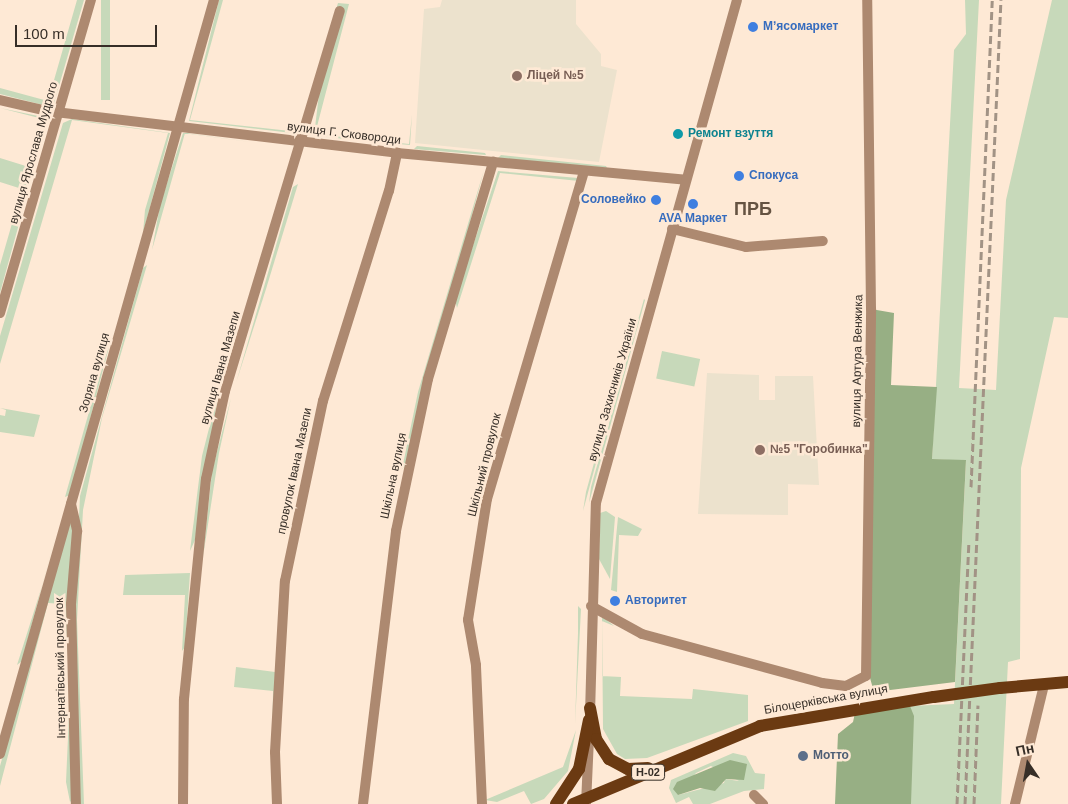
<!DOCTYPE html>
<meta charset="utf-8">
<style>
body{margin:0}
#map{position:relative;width:1068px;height:804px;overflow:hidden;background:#fee9d5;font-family:Arial,sans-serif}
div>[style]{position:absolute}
.education>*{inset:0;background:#ece2cd}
.green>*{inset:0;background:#c7d9ba;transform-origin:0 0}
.forest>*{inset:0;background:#97af84}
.minor>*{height:10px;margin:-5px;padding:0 5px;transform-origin:5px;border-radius:5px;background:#ad8970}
.tertiary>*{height:10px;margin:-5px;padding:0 5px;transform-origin:5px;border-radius:5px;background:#ad8970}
.primary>*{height:12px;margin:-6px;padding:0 6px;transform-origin:6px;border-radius:6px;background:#6b3a12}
.rail>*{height:3px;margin-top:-1.5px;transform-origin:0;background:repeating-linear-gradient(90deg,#a29385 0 8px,transparent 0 12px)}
.primary-bridge>*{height:12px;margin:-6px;padding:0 6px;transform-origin:6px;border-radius:6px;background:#6b3a12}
.dots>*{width:14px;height:14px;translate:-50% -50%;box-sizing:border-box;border:2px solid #fee9d5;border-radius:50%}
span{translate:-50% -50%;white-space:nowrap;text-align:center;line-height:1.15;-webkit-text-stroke:5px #fee9d5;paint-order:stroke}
.shield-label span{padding:1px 4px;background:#fee9d5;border:1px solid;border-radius:4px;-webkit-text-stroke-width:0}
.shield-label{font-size:11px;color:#362e27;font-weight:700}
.shop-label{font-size:12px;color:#366cbe;font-weight:700}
.left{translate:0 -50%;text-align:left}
.right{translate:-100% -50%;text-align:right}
.education-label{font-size:12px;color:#785e54;font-weight:700}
.street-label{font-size:12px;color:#362e27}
.culture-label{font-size:12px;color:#0d838f;font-weight:700}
.service-label{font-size:12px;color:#4e5e75;font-weight:700}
.district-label{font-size:18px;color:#655342;font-weight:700}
.north{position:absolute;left:1003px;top:739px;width:50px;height:50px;-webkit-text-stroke:4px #fee9d5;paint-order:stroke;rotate:348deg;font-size:14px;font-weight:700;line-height:20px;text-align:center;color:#362e27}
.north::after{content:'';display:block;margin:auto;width:18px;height:22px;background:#362e27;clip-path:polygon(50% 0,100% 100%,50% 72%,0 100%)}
.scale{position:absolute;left:15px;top:25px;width:142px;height:22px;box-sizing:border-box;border:2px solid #362e27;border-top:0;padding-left:6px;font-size:15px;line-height:18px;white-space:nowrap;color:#362e27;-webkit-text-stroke:4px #fee9d5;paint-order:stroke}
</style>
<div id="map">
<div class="education">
<div style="clip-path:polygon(442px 0,576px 0,576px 24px,601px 54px,601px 66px,617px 70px,599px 162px,415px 143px,424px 9px,440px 7px)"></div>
<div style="clip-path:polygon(707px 373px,759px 375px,759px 400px,775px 400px,775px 376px,813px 376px,819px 485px,788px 484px,788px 515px,698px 514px)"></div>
</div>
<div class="green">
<div style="clip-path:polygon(77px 0,84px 0,54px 103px,47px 106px,0 94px,0 88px,48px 101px)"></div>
<div style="left:101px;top:0;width:9px;height:100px"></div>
<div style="clip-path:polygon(219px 0,223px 0,190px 120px,299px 132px,338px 3px,349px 4px,315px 134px,409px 144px,412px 114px,410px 145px,314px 136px,319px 94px,300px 134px,189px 121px)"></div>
<div style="clip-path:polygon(965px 0,979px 0,959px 388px,996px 390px,1006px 200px,1052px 0,1068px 0,1068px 318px,1054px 317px,1021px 468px,1020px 659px,1008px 662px,1001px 804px,911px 804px,910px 706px,954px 704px,966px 461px,932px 459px,954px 50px,966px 34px)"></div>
<div style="clip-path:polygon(0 108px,43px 117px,47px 122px,0 293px,0 265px,22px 189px,0 182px,0 158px,29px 167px,43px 119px)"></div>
<div style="clip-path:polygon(72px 119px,170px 133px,143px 233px,145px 210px,168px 133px,72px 120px,0 364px,0 336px,63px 123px)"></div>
<div style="clip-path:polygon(183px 133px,295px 148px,185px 133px,152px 250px,160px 205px)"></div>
<div style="clip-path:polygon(417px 146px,485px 153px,486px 155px,414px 149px)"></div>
<div style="clip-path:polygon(501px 155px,606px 166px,607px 168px,498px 158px)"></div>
<div style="clip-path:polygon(484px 170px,405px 467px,402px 469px,418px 392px)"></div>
<div style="clip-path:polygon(498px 171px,578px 178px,580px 182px,491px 470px,579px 181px,500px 173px,457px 308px,455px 299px)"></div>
<div style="clip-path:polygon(298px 184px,266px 289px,236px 383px,293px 187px)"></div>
<div style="clip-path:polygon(147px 265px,102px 418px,83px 510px,77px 620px,84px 804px,80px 804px,74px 624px,80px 496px,143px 268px)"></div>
<div style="clip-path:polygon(644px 299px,645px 300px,589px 503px,591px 487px)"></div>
<div style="clip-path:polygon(109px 347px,70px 495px,65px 497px,103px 362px)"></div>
<div style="left:662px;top:351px;width:39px;height:28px;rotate:12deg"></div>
<div style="clip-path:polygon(621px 365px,622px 367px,583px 511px,586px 492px)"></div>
<div style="clip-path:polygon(219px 389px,195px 540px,190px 551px,202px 456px)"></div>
<div style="clip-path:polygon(231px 398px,219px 453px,203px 557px,212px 471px)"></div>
<div style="clip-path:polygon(0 408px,40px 415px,34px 437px,0 432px,0 415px,5px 416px,6px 410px)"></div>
<div style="clip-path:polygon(63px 508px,22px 661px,17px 665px,42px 586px)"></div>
<div style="clip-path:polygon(606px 511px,615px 517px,610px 579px,599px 559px,600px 513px)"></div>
<div style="clip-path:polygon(72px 515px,72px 800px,70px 802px,66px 782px,70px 692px,65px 604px,48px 603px,0 786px,0 766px)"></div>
<div style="clip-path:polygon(618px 517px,642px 529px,638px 536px,619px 535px,617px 592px,611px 590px)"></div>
<div style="clip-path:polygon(190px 573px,185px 647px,182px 651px,185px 595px,123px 595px,125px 575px)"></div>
<div style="clip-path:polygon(578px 606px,581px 609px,575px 725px,578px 633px)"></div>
<div style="clip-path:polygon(602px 616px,614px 626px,602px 621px,602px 676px,621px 677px,620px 696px,692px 699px,693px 689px,748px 695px,748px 721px,647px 758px,625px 759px,617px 754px,603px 729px)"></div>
<div style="clip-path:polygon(236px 667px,275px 672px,274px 729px,272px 751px,273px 691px,234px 687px)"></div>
<div style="clip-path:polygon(576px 730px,568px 771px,544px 799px,531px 804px,524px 791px,497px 802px,485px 800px,563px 767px)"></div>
<div style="clip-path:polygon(evenodd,733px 753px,746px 756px,755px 773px,765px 774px,764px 789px,744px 791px,710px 804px,693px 804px,689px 797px,676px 803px,669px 788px,671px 780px,733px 753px,711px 766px,739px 781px,725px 779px,724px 783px,678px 795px,696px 773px,711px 766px)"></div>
</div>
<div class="forest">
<div style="clip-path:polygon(871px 309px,894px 313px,891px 385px,937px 387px,932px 459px,966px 460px,955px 682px,874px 692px,868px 671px)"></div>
<div style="clip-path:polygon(910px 706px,914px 716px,911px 804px,835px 804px,838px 734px,853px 722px,855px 713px)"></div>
<div style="clip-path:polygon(730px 760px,747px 764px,744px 780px,726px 779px,715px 791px,700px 788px,678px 795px,673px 789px,677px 782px)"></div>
</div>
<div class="minor">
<div style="left:0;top:100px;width:48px;rotate:13.2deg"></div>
<div style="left:47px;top:111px;width:353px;rotate:6.8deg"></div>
<div style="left:397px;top:153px;width:290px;rotate:5.3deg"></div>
<div style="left:672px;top:229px;width:76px;rotate:13.7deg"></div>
<div style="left:746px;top:247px;width:77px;rotate:-4.5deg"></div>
<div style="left:0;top:313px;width:326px;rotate:-73.8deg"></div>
<div style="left:71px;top:504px;width:28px;rotate:77deg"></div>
<div style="left:77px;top:531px;width:73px;rotate:94.7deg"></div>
<div style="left:71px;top:604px;width:200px;rotate:88.6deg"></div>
<div style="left:591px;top:606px;width:58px;rotate:28.8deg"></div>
<div style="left:642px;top:634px;width:187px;rotate:15.2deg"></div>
<div style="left:822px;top:683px;width:24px;rotate:7deg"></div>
<div style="left:846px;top:686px;width:22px;rotate:-27deg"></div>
<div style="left:866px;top:676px;width:367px;rotate:-89.2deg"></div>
<div style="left:871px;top:309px;width:309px;rotate:-90.7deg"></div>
<div style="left:0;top:754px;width:784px;rotate:-74.16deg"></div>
<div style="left:754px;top:795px;width:13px;rotate:45deg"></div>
<div style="left:183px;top:804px;width:105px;rotate:-89.5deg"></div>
<div style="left:184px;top:699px;width:221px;rotate:-84.3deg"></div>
<div style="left:206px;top:479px;width:90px;rotate:-77.8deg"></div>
<div style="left:225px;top:391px;width:397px;rotate:-73.2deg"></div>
<div style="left:277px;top:804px;width:52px;rotate:-92.2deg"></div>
<div style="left:275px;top:752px;width:171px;rotate:-86.7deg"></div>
<div style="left:285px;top:581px;width:184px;rotate:-78.1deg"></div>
<div style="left:323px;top:401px;width:220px;rotate:-72.6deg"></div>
<div style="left:389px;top:191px;width:39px;rotate:-78deg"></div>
<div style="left:363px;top:804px;width:275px;rotate:-83.1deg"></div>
<div style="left:396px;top:531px;width:155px;rotate:-78.1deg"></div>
<div style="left:428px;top:379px;width:227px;rotate:-73.3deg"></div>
<div style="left:482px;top:804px;width:139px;rotate:-92.5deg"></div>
<div style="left:476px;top:665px;width:46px;rotate:-100.1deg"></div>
<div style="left:468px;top:620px;width:122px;rotate:-81.1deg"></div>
<div style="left:487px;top:499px;width:341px;rotate:-73.5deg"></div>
<div style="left:1015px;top:804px;width:118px;rotate:-76.3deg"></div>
</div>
<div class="tertiary">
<div style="left:590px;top:714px;width:211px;rotate:-88.4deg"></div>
<div style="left:596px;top:503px;width:522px;rotate:-74.34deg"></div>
<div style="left:586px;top:804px;width:65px;rotate:-87.4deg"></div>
</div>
<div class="primary">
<div style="left:1000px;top:688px;width:68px;rotate:-5deg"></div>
<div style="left:590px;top:708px;width:32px;rotate:79deg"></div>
<div style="left:596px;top:739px;width:24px;rotate:57deg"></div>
<div style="left:609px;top:759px;width:21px;rotate:28deg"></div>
<div style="left:628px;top:769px;width:20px;rotate:-3deg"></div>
<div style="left:556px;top:804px;width:42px;rotate:-56.7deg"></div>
<div style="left:579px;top:769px;width:50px;rotate:-78.5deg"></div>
<div style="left:573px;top:804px;width:203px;rotate:-22.6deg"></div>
<div style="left:760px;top:726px;width:176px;rotate:-9.5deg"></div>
</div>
<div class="rail">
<div style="left:971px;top:487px;width:487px;rotate:-87.5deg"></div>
<div style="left:957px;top:804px;width:262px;rotate:-87.4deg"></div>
<div style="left:965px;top:804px;width:805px;rotate:-87.44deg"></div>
<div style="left:974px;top:804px;width:99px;rotate:-87.7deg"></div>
</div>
<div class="primary-bridge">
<div style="left:934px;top:697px;width:67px;rotate:-7.8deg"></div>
</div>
<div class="dots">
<div style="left:753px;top:27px;background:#3f7fe0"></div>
<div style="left:517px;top:76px;background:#8d6e63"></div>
<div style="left:678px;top:134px;background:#0f9aa8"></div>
<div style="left:739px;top:176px;background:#3f7fe0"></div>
<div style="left:656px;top:200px;background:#3f7fe0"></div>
<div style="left:693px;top:204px;background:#3f7fe0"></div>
<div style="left:760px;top:450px;background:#8d6e63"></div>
<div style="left:615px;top:601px;background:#3f7fe0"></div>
<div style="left:803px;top:756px;background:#5c6f8a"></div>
</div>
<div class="shield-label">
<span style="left:648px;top:772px">Н-02</span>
</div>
<div class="shop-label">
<span class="left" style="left:763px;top:27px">Мʼясомаркет</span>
<span class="left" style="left:749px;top:176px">Спокуса</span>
<span class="right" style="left:646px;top:200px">Соловейко</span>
<span style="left:693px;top:219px">AVA Маркет</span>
<span class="left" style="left:625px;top:601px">Авторитет</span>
</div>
<div class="education-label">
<span class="left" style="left:527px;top:76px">Ліцей №5</span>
<span class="left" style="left:770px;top:450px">№5 "Горобинка"</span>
</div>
<div class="street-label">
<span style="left:344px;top:134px;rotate:7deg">вулиця Г. Сковороди</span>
<span style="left:34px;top:153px;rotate:-74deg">вулиця Ярослава Мудрого</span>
<span style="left:858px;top:361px;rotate:-89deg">вулиця Артура Венжика</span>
<span style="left:221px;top:368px;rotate:-74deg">вулиця Івана Мазепи</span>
<span style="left:95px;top:373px;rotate:-74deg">Зоряна вулиця</span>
<span style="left:613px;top:390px;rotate:-74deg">вулиця Захисників України</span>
<span style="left:485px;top:465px;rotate:-76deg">Шкільний провулок</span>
<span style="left:295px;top:471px;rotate:-78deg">провулок Івана Мазепи</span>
<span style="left:394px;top:476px;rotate:-78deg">Шкільна вулиця</span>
<span style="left:61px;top:668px;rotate:-91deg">Інтернатівський провулок</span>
<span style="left:826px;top:700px;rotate:-10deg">Білоцерківська вулиця</span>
</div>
<div class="culture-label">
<span class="left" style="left:688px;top:134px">Ремонт взуття</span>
</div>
<div class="service-label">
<span class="left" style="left:813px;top:756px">Мотто</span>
</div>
<div class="district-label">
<span style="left:753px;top:209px">ПРБ</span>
</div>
<div class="north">Пн</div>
<div class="scale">100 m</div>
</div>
